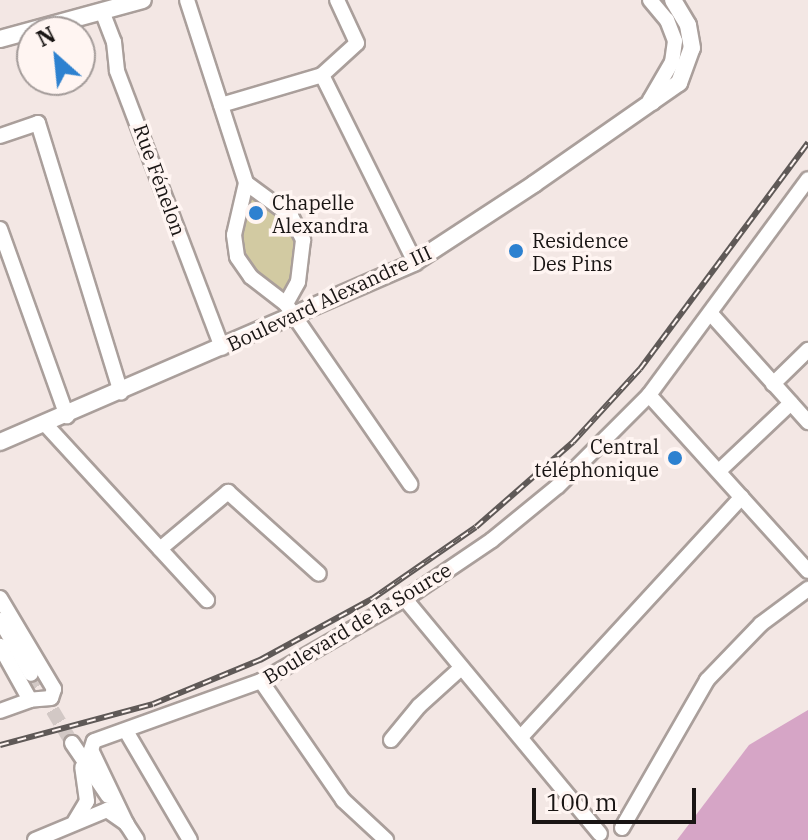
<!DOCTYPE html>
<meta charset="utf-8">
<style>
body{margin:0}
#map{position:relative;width:808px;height:840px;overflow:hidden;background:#f3e7e4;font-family:"IBM Plex Serif",serif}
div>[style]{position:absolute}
.green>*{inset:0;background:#d2caa2}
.water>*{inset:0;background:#d6a5c6}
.minor-tunnel>*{height:14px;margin-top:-7px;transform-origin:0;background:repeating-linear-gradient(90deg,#d2c8c5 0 14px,transparent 0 21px)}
.roads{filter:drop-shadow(2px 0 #aa9f9b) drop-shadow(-2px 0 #aa9f9b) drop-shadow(0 2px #aa9f9b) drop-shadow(0 -2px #aa9f9b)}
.minor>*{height:14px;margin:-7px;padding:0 7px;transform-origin:7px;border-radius:7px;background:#fff}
.major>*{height:16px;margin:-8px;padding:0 8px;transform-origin:8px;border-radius:8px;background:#fff}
.rail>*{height:6px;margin-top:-3px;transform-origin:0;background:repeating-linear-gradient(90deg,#fff5f2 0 9px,#5f5957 0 18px);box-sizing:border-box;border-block:2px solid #5f5957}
.dots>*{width:22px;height:22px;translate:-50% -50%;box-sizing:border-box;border:4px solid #fff5f2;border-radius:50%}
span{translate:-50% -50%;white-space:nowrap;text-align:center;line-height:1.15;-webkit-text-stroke:7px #fff5f2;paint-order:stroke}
.street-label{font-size:20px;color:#191514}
.poi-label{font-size:20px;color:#191514}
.left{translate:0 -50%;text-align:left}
.right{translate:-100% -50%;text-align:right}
.north{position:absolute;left:16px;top:16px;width:80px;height:80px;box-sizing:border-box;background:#fff5f2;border:2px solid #a39b99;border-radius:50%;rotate:333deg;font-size:22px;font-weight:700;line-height:32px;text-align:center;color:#191514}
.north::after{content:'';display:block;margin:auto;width:28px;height:36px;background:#2d81d0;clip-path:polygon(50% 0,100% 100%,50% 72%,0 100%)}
.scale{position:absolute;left:532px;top:788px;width:164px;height:36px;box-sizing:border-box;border:4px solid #191514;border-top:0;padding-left:10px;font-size:24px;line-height:28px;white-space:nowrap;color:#191514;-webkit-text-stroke:6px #fff5f2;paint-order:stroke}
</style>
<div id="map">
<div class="green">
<div style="clip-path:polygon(250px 198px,271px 206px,286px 220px,297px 243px,298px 265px,286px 295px,250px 267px,240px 242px)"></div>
</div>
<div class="water">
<div style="clip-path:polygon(808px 710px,808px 840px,677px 840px,749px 745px)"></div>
</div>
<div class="minor-tunnel">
<div style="left:31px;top:674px;width:80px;rotate:59.3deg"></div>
</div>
<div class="roads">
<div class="minor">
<div style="left:187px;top:0;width:192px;rotate:72.1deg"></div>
<div style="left:246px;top:183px;width:53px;rotate:103deg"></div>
<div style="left:234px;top:235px;width:22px;rotate:82deg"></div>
<div style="left:237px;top:257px;width:24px;rotate:55deg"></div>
<div style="left:251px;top:277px;width:44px;rotate:37.6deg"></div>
<div style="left:286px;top:304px;width:219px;rotate:55.4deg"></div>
<div style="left:650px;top:0;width:26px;rotate:50deg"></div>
<div style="left:667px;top:20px;width:22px;rotate:69deg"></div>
<div style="left:675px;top:41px;width:21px;rotate:98deg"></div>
<div style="left:672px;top:62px;width:44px;rotate:120.1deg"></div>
<div style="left:650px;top:100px;width:4px;rotate:45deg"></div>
<div style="left:102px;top:11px;width:33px;rotate:69deg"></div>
<div style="left:114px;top:42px;width:29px;rotate:84deg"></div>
<div style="left:117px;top:71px;width:296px;rotate:69.2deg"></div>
<div style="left:322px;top:75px;width:47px;rotate:-42.4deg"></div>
<div style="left:357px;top:43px;width:47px;rotate:-114.9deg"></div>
<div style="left:221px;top:105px;width:105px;rotate:-16.5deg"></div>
<div style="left:322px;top:75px;width:209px;rotate:63.6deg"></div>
<div style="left:0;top:136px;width:40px;rotate:-18.9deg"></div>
<div style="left:38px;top:123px;width:282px;rotate:72.9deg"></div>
<div style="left:246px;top:183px;width:56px;rotate:36.3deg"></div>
<div style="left:291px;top:216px;width:27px;rotate:63deg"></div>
<div style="left:303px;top:240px;width:42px;rotate:96.8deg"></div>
<div style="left:298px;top:282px;width:25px;rotate:119deg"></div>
<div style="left:0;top:229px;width:199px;rotate:70.3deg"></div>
<div style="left:712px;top:315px;width:144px;rotate:48.1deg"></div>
<div style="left:773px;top:384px;width:49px;rotate:-44.2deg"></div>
<div style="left:649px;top:395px;width:237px;rotate:47.9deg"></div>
<div style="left:46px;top:425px;width:238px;rotate:47.4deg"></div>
<div style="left:719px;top:471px;width:99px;rotate:-43.4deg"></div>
<div style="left:160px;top:549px;width:89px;rotate:-40deg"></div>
<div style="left:228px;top:492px;width:122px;rotate:42deg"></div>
<div style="left:0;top:598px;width:106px;rotate:59.3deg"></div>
<div style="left:54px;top:689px;width:9px;rotate:108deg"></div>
<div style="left:51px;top:698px;width:21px;rotate:175deg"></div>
<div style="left:30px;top:700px;width:62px;rotate:-119.1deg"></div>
<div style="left:405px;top:599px;width:305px;rotate:50.3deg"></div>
<div style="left:0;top:620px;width:62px;rotate:60.1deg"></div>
<div style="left:261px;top:681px;width:145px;rotate:55.4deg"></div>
<div style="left:343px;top:800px;width:59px;rotate:42.9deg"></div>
<div style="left:0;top:711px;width:32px;rotate:-20deg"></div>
<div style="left:126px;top:731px;width:126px;rotate:59.6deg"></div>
<div style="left:521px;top:737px;width:326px;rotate:-47.4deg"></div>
<div style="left:391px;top:740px;width:44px;rotate:-50.5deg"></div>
<div style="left:419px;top:706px;width:57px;rotate:-42.1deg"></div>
<div style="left:72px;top:743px;width:64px;rotate:55.8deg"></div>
<div style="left:122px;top:817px;width:27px;rotate:57deg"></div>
<div style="left:75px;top:821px;width:23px;rotate:-59deg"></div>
<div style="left:87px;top:801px;width:34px;rotate:-98deg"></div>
<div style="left:127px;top:825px;width:83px;rotate:-115.6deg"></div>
<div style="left:91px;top:750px;width:9px;rotate:-72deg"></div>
<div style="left:94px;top:741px;width:177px;rotate:-19.8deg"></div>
<div style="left:261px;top:681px;width:166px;rotate:-29.7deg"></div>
<div style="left:405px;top:599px;width:105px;rotate:-34.1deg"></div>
<div style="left:492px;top:540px;width:85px;rotate:-39.3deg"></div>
<div style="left:558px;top:486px;width:129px;rotate:-45deg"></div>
<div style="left:649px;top:395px;width:268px;rotate:-53.6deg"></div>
<div style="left:622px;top:828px;width:171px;rotate:-60.1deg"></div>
<div style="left:707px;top:680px;width:78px;rotate:-46deg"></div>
<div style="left:761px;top:624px;width:59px;rotate:-36.7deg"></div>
<div style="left:35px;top:840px;width:78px;rotate:-22.6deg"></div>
<div style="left:107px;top:810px;width:24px;rotate:35deg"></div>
</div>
<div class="major">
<div style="left:0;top:39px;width:148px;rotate:-15.3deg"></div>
<div style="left:0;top:442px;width:452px;rotate:-23.4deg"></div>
<div style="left:415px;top:262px;width:142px;rotate:-33.2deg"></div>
<div style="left:534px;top:184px;width:177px;rotate:-34.9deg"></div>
<div style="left:679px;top:83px;width:37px;rotate:-70deg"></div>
<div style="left:692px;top:48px;width:23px;rotate:-100deg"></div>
<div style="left:688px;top:25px;width:29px;rotate:-121deg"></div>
</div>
</div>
<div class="rail">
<div style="left:0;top:745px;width:158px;rotate:-15deg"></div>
<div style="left:153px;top:704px;width:116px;rotate:-22.4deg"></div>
<div style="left:260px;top:660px;width:128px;rotate:-28.6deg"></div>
<div style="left:372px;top:599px;width:126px;rotate:-34.7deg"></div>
<div style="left:476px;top:527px;width:129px;rotate:-41.2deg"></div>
<div style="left:573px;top:442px;width:99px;rotate:-47.5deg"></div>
<div style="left:640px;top:369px;width:282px;rotate:-53.4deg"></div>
</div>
<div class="dots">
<div style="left:256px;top:213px;background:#2d81d0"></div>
<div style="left:516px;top:251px;background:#2d81d0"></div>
<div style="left:675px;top:458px;background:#2d81d0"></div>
</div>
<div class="street-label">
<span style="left:160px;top:180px;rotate:70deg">Rue Fénelon</span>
<span style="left:329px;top:298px;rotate:-25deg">Boulevard Alexandre III</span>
<span style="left:357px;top:623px;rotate:-31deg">Boulevard de la Source</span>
</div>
<div class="poi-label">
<span class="left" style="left:272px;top:214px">Chapelle<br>Alexandra</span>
<span class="left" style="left:532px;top:252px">Residence<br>Des Pins</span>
<span class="right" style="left:659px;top:458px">Central<br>téléphonique</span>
</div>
<div class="north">N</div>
<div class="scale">100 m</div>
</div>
